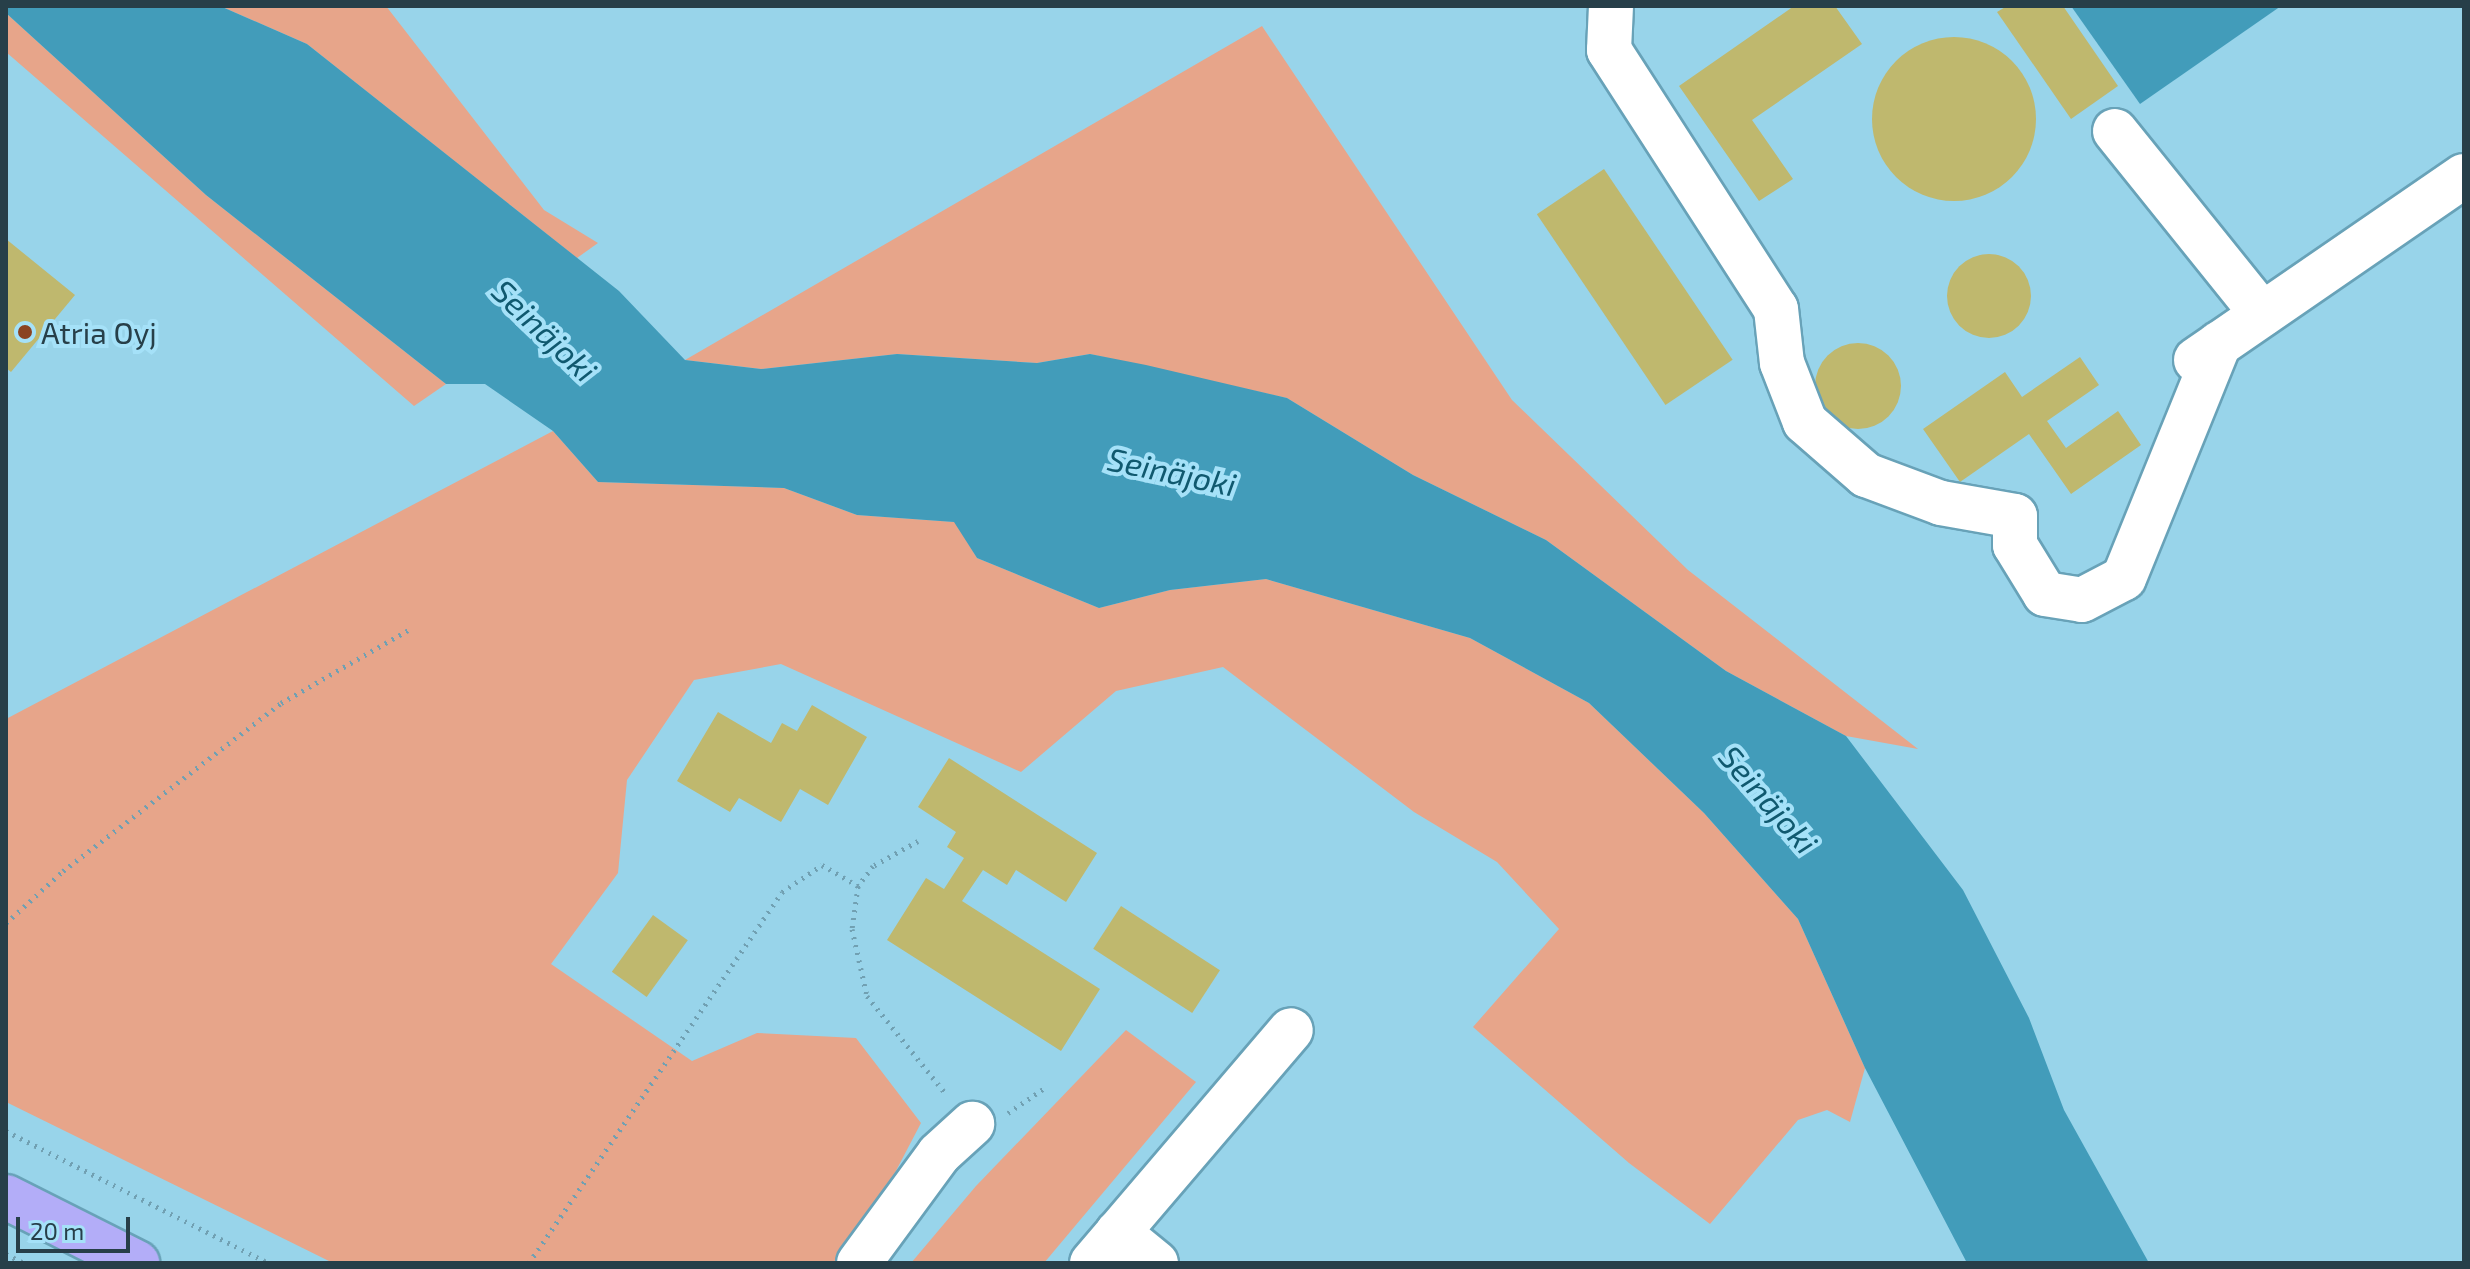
<!DOCTYPE html>
<meta charset="utf-8">
<style>
body{margin:0}
#map{position:relative;width:2470px;height:1269px;overflow:hidden;background:#98d4ea;font-family:"Exo 2",sans-serif}
div>[style]{position:absolute}
.green>*{inset:0;background:#e7a58a}
.water>*{inset:0;background:#429cba}
.building>*{inset:0;background:#bfb86e;transform-origin:0 0}
.round{border-radius:50%}
.path>*{height:5px;margin-top:-2.5px;transform-origin:0;background:repeating-linear-gradient(90deg,#71a0b2 0 2px,transparent 0 8px)}
.roads{filter:drop-shadow(2px 0 #68a2b8) drop-shadow(-2px 0 #68a2b8) drop-shadow(0 2px #68a2b8) drop-shadow(0 -2px #68a2b8)}
.minor>*{height:44px;margin:-22px;padding:0 22px;transform-origin:22px;border-radius:22px;background:#fff}
.major>*{height:44px;margin:-22px;padding:0 22px;transform-origin:22px;border-radius:22px;background:#b3adf8}
.dots>*{width:22px;height:22px;translate:-50% -50%;box-sizing:border-box;border:4px solid #a5e1f8;border-radius:50%}
span{translate:-50% -50%;white-space:nowrap;text-align:center;line-height:1.15;-webkit-text-stroke:8px #a5e1f8;paint-order:stroke}
.poi-label{font-size:30px;color:#273f49}
.left{translate:0 -50%;text-align:left}
.water-label{font-size:32px;color:#10596f;font-style:italic}
.frame{position:absolute;inset:0;border:8px solid #273f49;pointer-events:none}
.scale{position:absolute;left:16px;top:1217px;width:114px;height:36px;box-sizing:border-box;border:4px solid #273f49;border-top:0;padding-left:10px;font-size:24px;line-height:28px;white-space:nowrap;color:#273f49;-webkit-text-stroke:6px #a5e1f8;paint-order:stroke}
</style>
<div id="map">
<div class="green">
<div style="clip-path:polygon(220px 6px,386px 6px,544px 210px,598px 243px,577px 258px,307px 44px)"></div>
<div style="clip-path:polygon(6px 13px,206px 195px,446px 384px,414px 406px,6px 52px)"></div>
<div style="clip-path:polygon(1262px 26px,1512px 400px,1688px 570px,1918px 749px,1846px 736px,1726px 671px,1546px 540px,1413px 475px,1287px 398px,1090px 354px,1037px 363px,897px 354px,761px 369px,685px 360px)"></div>
<div style="clip-path:polygon(553px 431px,598px 482px,784px 488px,857px 515px,955px 522px,977px 558px,1099px 608px,1170px 590px,1266px 579px,1470px 638px,1589px 703px,1704px 813px,1798px 919px,1865px 1068px,1850px 1122px,1827px 1110px,1798px 1120px,1710px 1224px,1629px 1163px,1473px 1027px,1559px 929px,1497px 862px,1414px 812px,1223px 667px,1116px 691px,1021px 772px,781px 664px,694px 680px,627px 780px,618px 873px,551px 964px,692px 1061px,757px 1033px,856px 1038px,921px 1123px,877px 1207px,833px 1263px,333px 1263px,6px 1102px,6px 719px)"></div>
<div style="clip-path:polygon(1126px 1030px,1196px 1082px,1044px 1263px,911px 1263px,976px 1186px)"></div>
</div>
<div class="water">
<div style="clip-path:polygon(6px 6px,220px 6px,307px 44px,619px 291px,685px 360px,761px 369px,897px 354px,1037px 363px,1090px 354px,1146px 365px,1287px 398px,1413px 475px,1546px 540px,1726px 671px,1846px 736px,1963px 890px,2029px 1018px,2064px 1110px,2149px 1263px,1967px 1263px,1865px 1068px,1798px 919px,1704px 813px,1589px 703px,1470px 638px,1266px 579px,1170px 590px,1099px 608px,977px 558px,954px 522px,857px 515px,784px 488px,598px 482px,553px 431px,485px 384px,446px 384px,206px 195px,6px 13px)"></div>
<div style="clip-path:polygon(2071px 6px,2281px 6px,2140px 104px)"></div>
</div>
<div class="building">
<div style="clip-path:polygon(1794px 6px,1835px 6px,1862px 44px,1752px 120px,1793px 179px,1759px 201px,1679px 86px)"></div>
<div style="clip-path:polygon(2007px 6px,2063px 6px,2118px 86px,2071px 119px,1997px 12px)"></div>
<div class="round" style="left:1872px;top:37px;width:164px;height:164px"></div>
<div style="left:1604px;top:169px;width:230px;height:81px;rotate:56deg"></div>
<div style="clip-path:polygon(6px 239px,75px 295px,11px 372px,6px 368px)"></div>
<div class="round" style="left:1947px;top:254px;width:84px;height:84px"></div>
<div class="round" style="left:1815px;top:343px;width:86px;height:86px"></div>
<div style="clip-path:polygon(2080px 357px,2099px 385px,2047px 421px,2066px 448px,2118px 411px,2141px 445px,2071px 494px,2029px 434px,1960px 482px,1923px 429px,2005px 372px,2022px 397px)"></div>
<div style="clip-path:polygon(812px 705px,867px 737px,828px 805px,800px 789px,781px 822px,739px 798px,730px 812px,677px 781px,718px 712px,771px 743px,782px 723px,797px 731px)"></div>
<div style="clip-path:polygon(949px 758px,1097px 853px,1066px 902px,1016px 870px,1007px 885px,983px 870px,962px 901px,1100px 989px,1061px 1051px,887px 940px,926px 878px,944px 889px,964px 858px,947px 847px,956px 832px,918px 807px)"></div>
<div style="left:1121px;top:906px;width:118px;height:51px;rotate:33deg"></div>
<div style="left:653px;top:915px;width:43px;height:70px;rotate:36deg"></div>
</div>
<div class="path">
<div style="left:918px;top:841px;width:51px;rotate:150.9deg"></div>
<div style="left:873px;top:866px;width:25px;rotate:127deg"></div>
<div style="left:858px;top:886px;width:43px;rotate:97.9deg"></div>
<div style="left:852px;top:929px;width:69px;rotate:77.4deg"></div>
<div style="left:867px;top:996px;width:126px;rotate:51.1deg"></div>
<div style="left:6px;top:923px;width:77px;rotate:-42.4deg"></div>
<div style="left:63px;top:871px;width:275px;rotate:-37.6deg"></div>
<div style="left:281px;top:703px;width:149px;rotate:-29.8deg"></div>
<div style="left:1008px;top:1113px;width:46px;rotate:-34.4deg"></div>
<div style="left:6px;top:1131px;width:294px;rotate:26.7deg"></div>
<div style="left:6px;top:1254px;width:20px;rotate:27deg"></div>
<div style="left:529px;top:1263px;width:449px;rotate:-55.7deg"></div>
<div style="left:782px;top:892px;width:48px;rotate:-34deg"></div>
<div style="left:822px;top:865px;width:42px;rotate:30.3deg"></div>
</div>
<div class="roads">
<div class="minor">
<div style="left:1611px;top:6px;width:44px;rotate:92.6deg"></div>
<div style="left:1609px;top:50px;width:308px;rotate:57.2deg"></div>
<div style="left:1776px;top:309px;width:54px;rotate:83.7deg"></div>
<div style="left:1782px;top:363px;width:63px;rotate:68.7deg"></div>
<div style="left:1805px;top:422px;width:81px;rotate:41deg"></div>
<div style="left:1866px;top:475px;width:80px;rotate:20.5deg"></div>
<div style="left:1941px;top:503px;width:75px;rotate:10deg"></div>
<div style="left:2015px;top:516px;width:29px;rotate:90deg"></div>
<div style="left:2015px;top:545px;width:57px;rotate:58.5deg"></div>
<div style="left:2045px;top:594px;width:37px;rotate:9deg"></div>
<div style="left:2082px;top:600px;width:47px;rotate:-27.6deg"></div>
<div style="left:2124px;top:578px;width:253px;rotate:-67.9deg"></div>
<div style="left:2115px;top:131px;width:235px;rotate:51.2deg"></div>
<div style="left:2196px;top:360px;width:325px;rotate:-34.5deg"></div>
<div style="left:1118px;top:1232px;width:49px;rotate:39.2deg"></div>
<div style="left:859px;top:1263px;width:135px;rotate:-53.7deg"></div>
<div style="left:939px;top:1154px;width:45px;rotate:-42.3deg"></div>
<div style="left:1092px;top:1263px;width:306px;rotate:-49.5deg"></div>
</div>
<div class="major">
<div style="left:6px;top:1197px;width:147px;rotate:26.7deg"></div>
</div>
</div>
<div class="dots">
<div style="left:25px;top:332px;background:#8b4322"></div>
</div>
<div class="poi-label">
<span class="left" style="left:41px;top:332px">Atria Oyj</span>
</div>
<div class="water-label">
<span style="left:545px;top:330px;rotate:44deg">Seinäjoki</span>
<span style="left:1172px;top:471px;rotate:12deg">Seinäjoki</span>
<span style="left:1769px;top:799px;rotate:49deg">Seinäjoki</span>
</div>
<div class="frame"></div>
<div class="scale">20 m</div>
</div>
